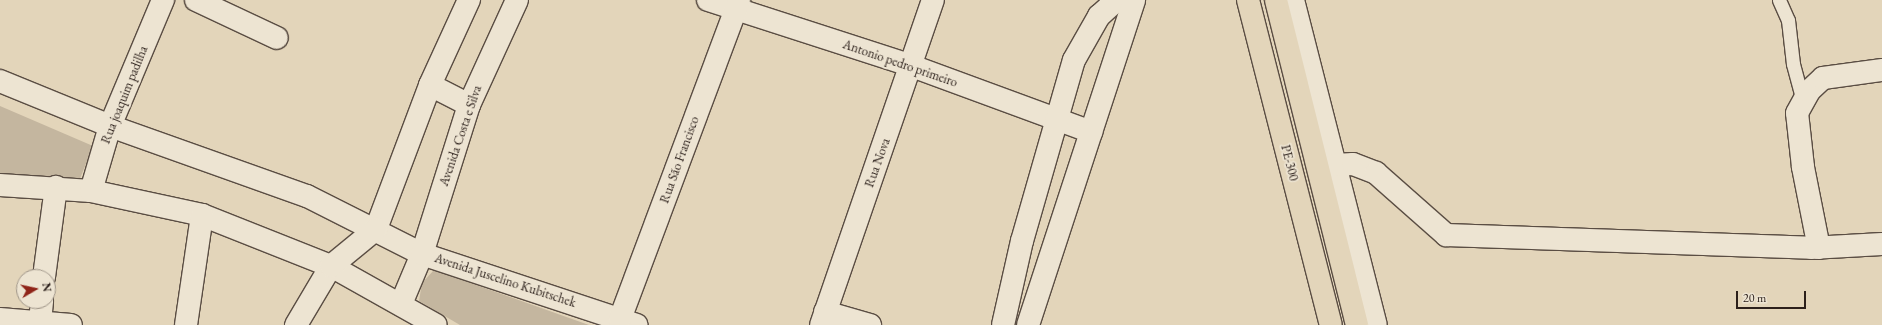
<!DOCTYPE html>
<meta charset="utf-8">
<style>
body{margin:0}
#map{position:relative;width:1882px;height:325px;overflow:hidden;background:#e3d5ba;font-family:"EB Garamond",serif}
div>[style]{position:absolute}
.green>*{inset:0;background:#c4b69f}
.roads{filter:drop-shadow(1px 0 #5a4d43) drop-shadow(-1px 0 #5a4d43) drop-shadow(0 1px #5a4d43) drop-shadow(0 -1px #5a4d43)}
.service>*{height:13px;margin:-6.5px;padding:0 6.5px;transform-origin:6.5px;border-radius:6.5px;background:#ede4d2}
.minor>*{height:22px;margin:-11px;padding:0 11px;transform-origin:11px;border-radius:11px;background:#ede4d2}
.primary>*{height:22px;margin:-11px;padding:0 11px;transform-origin:11px;border-radius:11px;background:#e3d5ba}
span{translate:-50% -50%;white-space:nowrap;text-align:center;line-height:1.15;-webkit-text-stroke:3.5px #ede4d2;paint-order:stroke}
.street-label{font-size:13px;color:#2c201b}
.north{position:absolute;left:16px;top:269px;width:40px;height:40px;box-sizing:border-box;background:#ede4d2;border:1px solid #a09689;border-radius:50%;rotate:81deg;font-size:11px;font-weight:700;line-height:16px;text-align:center;color:#2c201b}
.north::after{content:'';display:block;margin:auto;width:14px;height:18px;background:#8f2418;clip-path:polygon(50% 0,100% 100%,50% 72%,0 100%)}
.scale{position:absolute;left:1736px;top:291px;width:70px;height:18px;box-sizing:border-box;border:2px solid #2c201b;border-top:0;padding-left:5px;font-size:12px;line-height:14px;white-space:nowrap;color:#2c201b;-webkit-text-stroke:3px #ede4d2;paint-order:stroke}
</style>
<div id="map">
<div class="green">
<div style="clip-path:polygon(0 106px,93px 146px,79px 181px,0 173px)"></div>
<div style="clip-path:polygon(434px 270px,589px 325px,460px 325px,419px 301px,422px 283px)"></div>
</div>
<div class="roads">
<div class="service">
<div style="left:1779px;top:0;width:22px;rotate:66deg"></div>
<div style="left:1788px;top:20px;width:44px;rotate:83.5deg"></div>
<div style="left:1793px;top:64px;width:39px;rotate:75deg"></div>
</div>
<div class="minor">
<div style="left:196px;top:0;width:89px;rotate:25.1deg"></div>
<div style="left:708px;top:0;width:214px;rotate:17.9deg"></div>
<div style="left:912px;top:66px;width:191px;rotate:20.2deg"></div>
<div style="left:1293px;top:0;width:335px;rotate:75.7deg"></div>
<div style="left:0;top:81px;width:119px;rotate:22.2deg"></div>
<div style="left:110px;top:126px;width:209px;rotate:19.6deg"></div>
<div style="left:307px;top:196px;width:129px;rotate:26.8deg"></div>
<div style="left:422px;top:254px;width:226px;rotate:18.3deg"></div>
<div style="left:430px;top:85px;width:44px;rotate:27.1deg"></div>
<div style="left:1335px;top:165px;width:18px;rotate:-3deg"></div>
<div style="left:1353px;top:164px;width:25px;rotate:21deg"></div>
<div style="left:1376px;top:173px;width:94px;rotate:41.5deg"></div>
<div style="left:1446px;top:235px;width:365px;rotate:2deg"></div>
<div style="left:1811px;top:248px;width:71px;rotate:-3.2deg"></div>
<div style="left:0;top:185px;width:91px;rotate:3.8deg"></div>
<div style="left:91px;top:191px;width:114px;rotate:12.2deg"></div>
<div style="left:202px;top:215px;width:139px;rotate:21.6deg"></div>
<div style="left:331px;top:266px;width:120px;rotate:29.3deg"></div>
<div style="left:91px;top:191px;width:68px;rotate:-73.7deg"></div>
<div style="left:110px;top:126px;width:137px;rotate:-67.2deg"></div>
<div style="left:376px;top:229px;width:154px;rotate:-69.4deg"></div>
<div style="left:430px;top:85px;width:94px;rotate:-65.4deg"></div>
<div style="left:1819px;top:248px;width:83px;rotate:-101.2deg"></div>
<div style="left:1803px;top:167px;width:54px;rotate:-96.3deg"></div>
<div style="left:1797px;top:113px;width:25px;rotate:-61deg"></div>
<div style="left:1809px;top:91px;width:19px;rotate:-43deg"></div>
<div style="left:1823px;top:78px;width:60px;rotate:-7.7deg"></div>
<div style="left:44px;top:277px;width:91px;rotate:-82.4deg"></div>
<div style="left:401px;top:304px;width:54px;rotate:-67.2deg"></div>
<div style="left:422px;top:254px;width:156px;rotate:-72.5deg"></div>
<div style="left:469px;top:105px;width:115px;rotate:-65.4deg"></div>
<div style="left:825px;top:312px;width:47px;rotate:16.1deg"></div>
<div style="left:0;top:319px;width:71px;rotate:4.8deg"></div>
<div style="left:620px;top:319px;width:340px;rotate:-69.5deg"></div>
<div style="left:40px;top:321px;width:20px;rotate:-84deg"></div>
<div style="left:186px;top:325px;width:111px;rotate:-81.7deg"></div>
<div style="left:296px;top:325px;width:69px;rotate:-59.3deg"></div>
<div style="left:331px;top:266px;width:58px;rotate:-39.4deg"></div>
<div style="left:821px;top:325px;width:344px;rotate:-71deg"></div>
<div style="left:1003px;top:325px;width:86px;rotate:-77.3deg"></div>
<div style="left:1022px;top:241px;width:188px;rotate:-74deg"></div>
<div style="left:1074px;top:60px;width:51px;rotate:-60.4deg"></div>
<div style="left:1099px;top:16px;width:24px;rotate:-42deg"></div>
<div style="left:1028px;top:325px;width:342px;rotate:-71.9deg"></div>
</div>
<div class="primary">
<div style="left:1248px;top:0;width:335px;rotate:75.7deg"></div>
<div style="left:1276px;top:0;width:335px;rotate:76deg"></div>
</div>
</div>
<div class="street-label">
<span style="left:900px;top:64px;rotate:19deg">Antonio pedro primeiro</span>
<span style="left:125px;top:95px;rotate:-68deg">Rua joaquim padilha</span>
<span style="left:461px;top:136px;rotate:-71deg">Avenida Costa e Silva</span>
<span style="left:680px;top:160px;rotate:-70deg">Rua São Francisco</span>
<span style="left:878px;top:163px;rotate:-70deg">Rua Nova</span>
<span style="left:1289px;top:163px;rotate:76deg">PE-300</span>
<span style="left:505px;top:281px;rotate:18deg">Avenida Juscelino Kubitschek</span>
</div>
<div class="north">N</div>
<div class="scale">20 m</div>
</div>
